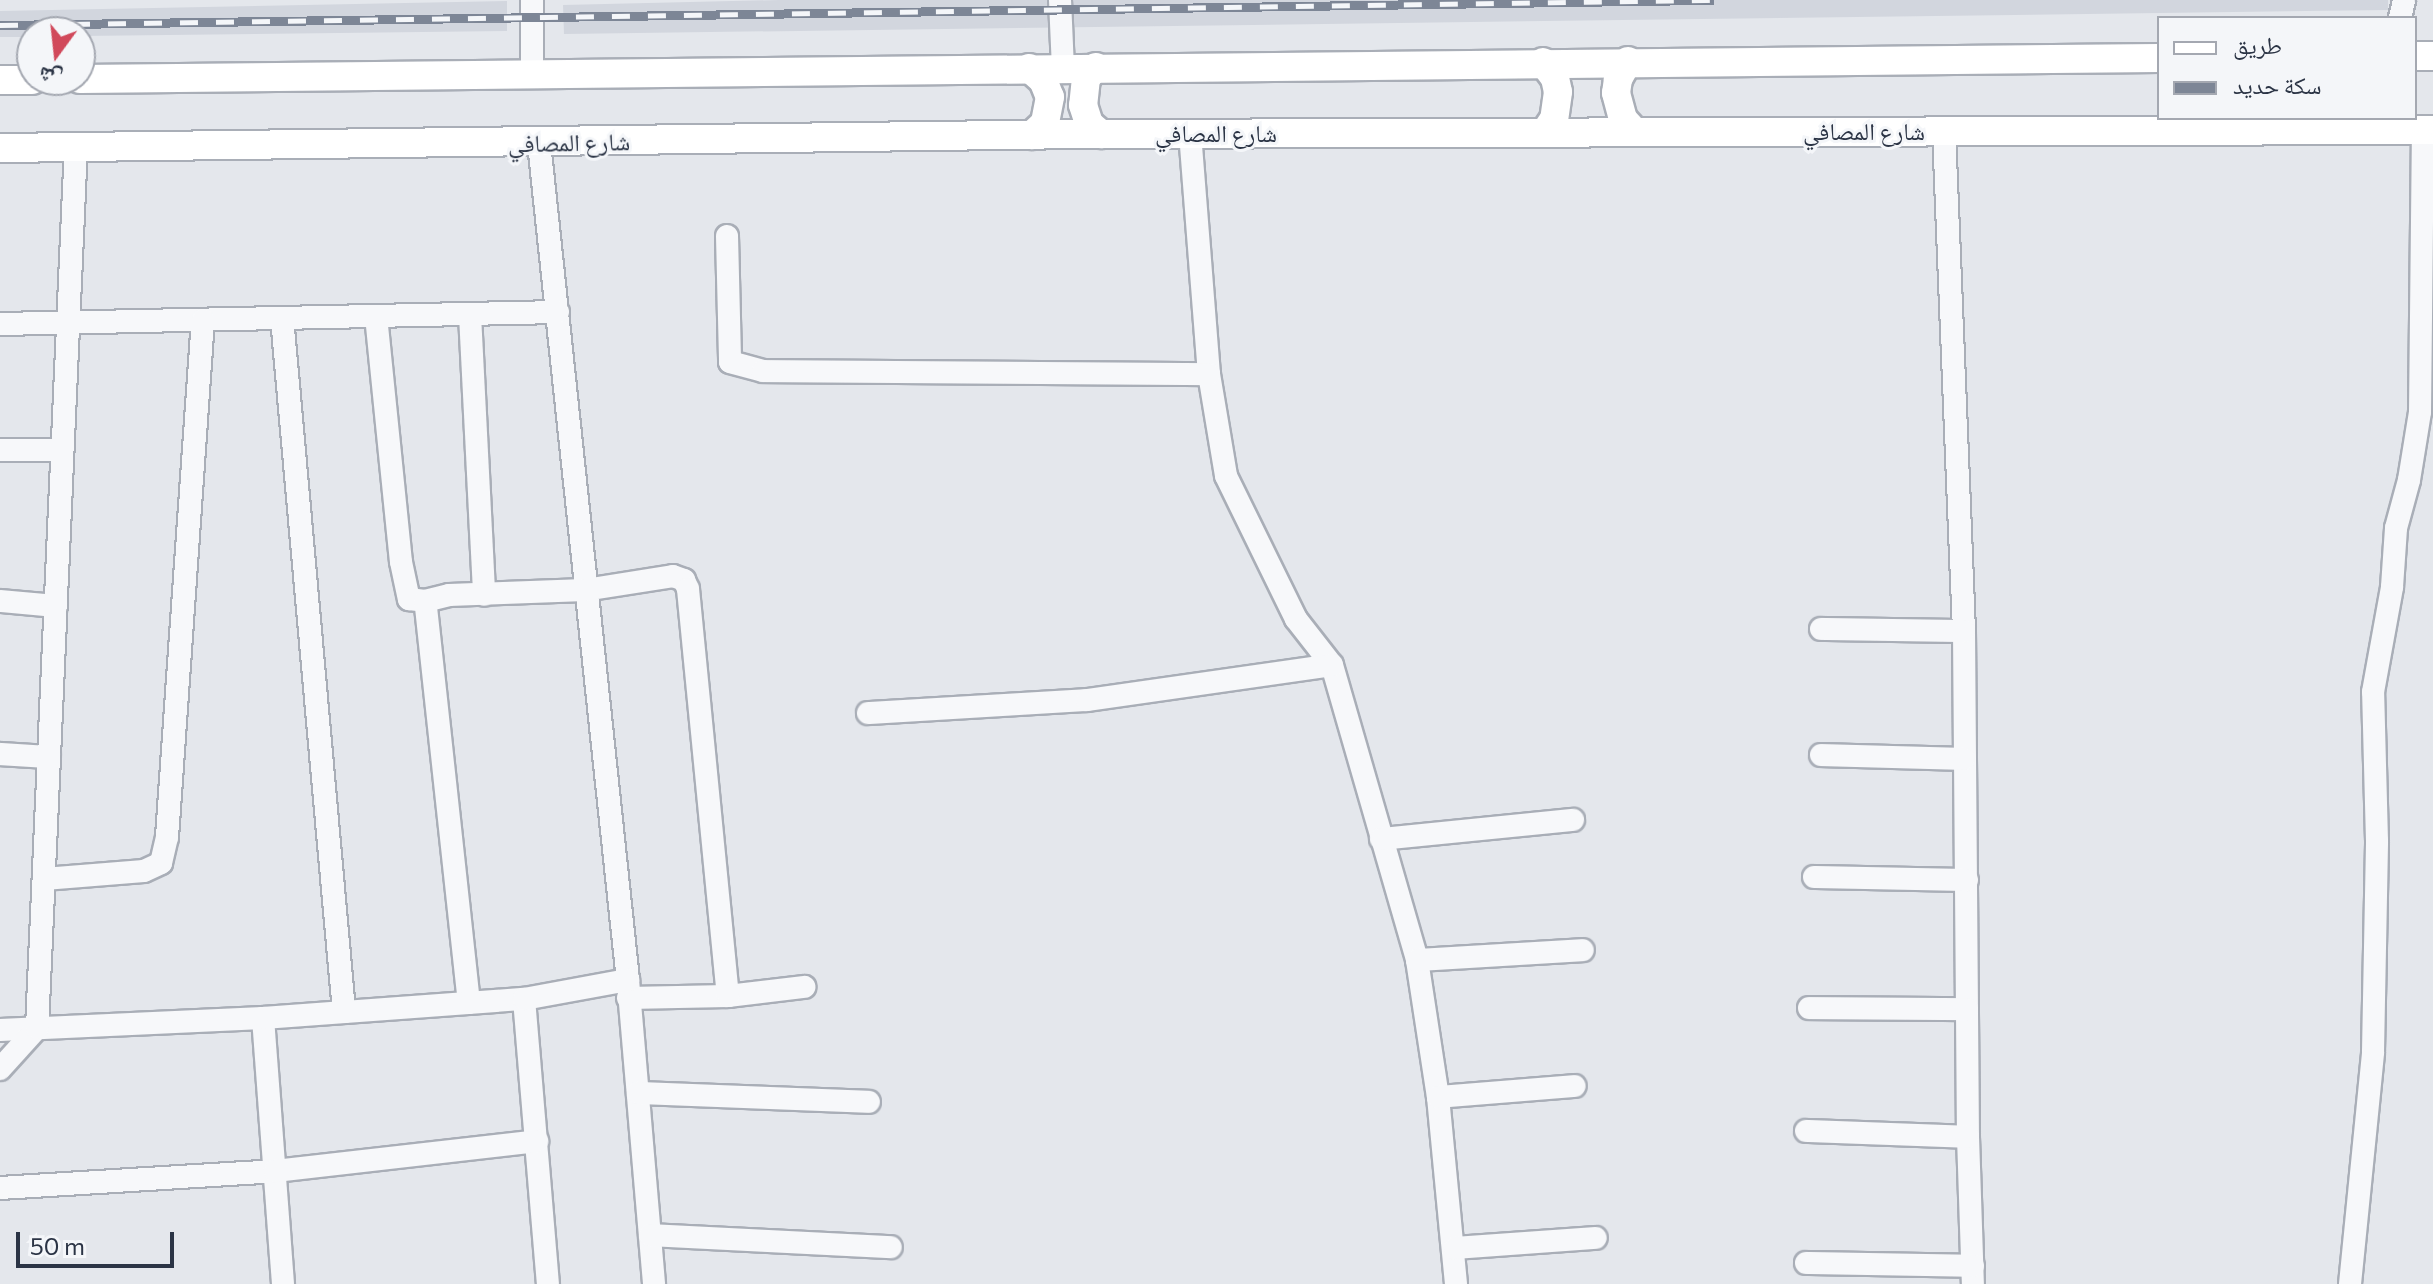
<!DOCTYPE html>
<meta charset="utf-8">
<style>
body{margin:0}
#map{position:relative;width:2433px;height:1284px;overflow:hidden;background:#e4e7ec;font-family:Commissioner,"Noto Naskh Arabic",sans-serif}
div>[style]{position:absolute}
.built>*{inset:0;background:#d2d6de}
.roads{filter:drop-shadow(2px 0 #a9aeb7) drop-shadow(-2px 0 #a9aeb7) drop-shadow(0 2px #a9aeb7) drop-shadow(0 -2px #a9aeb7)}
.minor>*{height:22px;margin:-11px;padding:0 11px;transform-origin:11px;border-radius:11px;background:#f7f8fa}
.major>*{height:28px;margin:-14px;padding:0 14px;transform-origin:14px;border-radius:14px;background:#fff}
.rail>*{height:9px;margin-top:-4.5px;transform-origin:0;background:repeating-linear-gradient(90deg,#f4f6f9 0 18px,#7d8696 0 36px);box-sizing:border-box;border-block:2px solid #7d8696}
span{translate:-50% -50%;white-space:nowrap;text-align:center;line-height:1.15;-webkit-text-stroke:6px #f4f6f9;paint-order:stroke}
.street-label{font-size:24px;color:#2b3445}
.legend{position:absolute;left:2157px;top:16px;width:260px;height:104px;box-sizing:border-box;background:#f4f6f9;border:2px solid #a4a8b1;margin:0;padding:10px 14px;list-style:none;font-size:24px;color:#2b3445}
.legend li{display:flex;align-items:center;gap:16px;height:40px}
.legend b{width:40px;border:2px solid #a4a8b1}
.north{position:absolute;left:16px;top:16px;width:80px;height:80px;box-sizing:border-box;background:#f4f6f9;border:2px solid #a4a8b1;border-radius:50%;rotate:195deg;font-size:22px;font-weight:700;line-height:32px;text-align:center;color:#2b3445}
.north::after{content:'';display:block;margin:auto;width:28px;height:36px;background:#d1495b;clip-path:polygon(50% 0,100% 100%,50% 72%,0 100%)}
.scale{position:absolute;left:16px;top:1232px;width:158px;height:36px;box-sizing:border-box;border:4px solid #2b3445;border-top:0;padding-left:10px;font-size:24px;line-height:28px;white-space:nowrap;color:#2b3445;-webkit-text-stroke:6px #f4f6f9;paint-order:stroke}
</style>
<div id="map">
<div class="built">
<div style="clip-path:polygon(779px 0,2388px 0,2388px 10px,564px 34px,563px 5px)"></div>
<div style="clip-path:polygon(507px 1px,507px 31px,80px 36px,80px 32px,32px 32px,32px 37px,0 37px,0 11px)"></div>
</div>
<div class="roads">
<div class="minor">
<div style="left:532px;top:0;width:76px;rotate:90deg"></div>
<div style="left:1060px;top:0;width:68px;rotate:87.5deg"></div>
<div style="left:2400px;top:18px;width:18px;rotate:-77deg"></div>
<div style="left:1944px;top:131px;width:500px;rotate:87.71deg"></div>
<div style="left:1964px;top:631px;width:506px;rotate:89.55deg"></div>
<div style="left:1968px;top:1137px;width:147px;rotate:88.1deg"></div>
<div style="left:1190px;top:133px;width:242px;rotate:85.5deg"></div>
<div style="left:1209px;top:374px;width:103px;rotate:80.5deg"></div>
<div style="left:1226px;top:476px;width:159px;rotate:63.9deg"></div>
<div style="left:1296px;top:619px;width:58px;rotate:52deg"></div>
<div style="left:1332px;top:665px;width:307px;rotate:73.9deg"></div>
<div style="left:1417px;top:960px;width:139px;rotate:81.3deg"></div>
<div style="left:1438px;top:1097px;width:188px;rotate:84.5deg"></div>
<div style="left:539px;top:143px;width:842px;rotate:83.93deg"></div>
<div style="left:628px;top:980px;width:305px;rotate:85.1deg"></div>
<div style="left:727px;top:236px;width:126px;rotate:88.6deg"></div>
<div style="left:730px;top:362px;width:34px;rotate:15deg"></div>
<div style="left:763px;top:371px;width:446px;rotate:0.4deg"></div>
<div style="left:470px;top:315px;width:280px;rotate:87.1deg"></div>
<div style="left:376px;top:316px;width:247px;rotate:84.2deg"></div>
<div style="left:401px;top:562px;width:38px;rotate:78deg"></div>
<div style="left:409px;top:599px;width:16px;rotate:7deg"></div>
<div style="left:282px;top:318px;width:697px;rotate:84.89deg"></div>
<div style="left:0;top:324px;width:558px;rotate:-1.23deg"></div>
<div style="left:0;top:450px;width:62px"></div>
<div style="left:0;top:601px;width:56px;rotate:5.1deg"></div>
<div style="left:1821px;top:629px;width:143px;rotate:0.8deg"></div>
<div style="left:868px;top:713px;width:219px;rotate:-3.4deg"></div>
<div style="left:1087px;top:700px;width:247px;rotate:-8.1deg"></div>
<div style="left:0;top:754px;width:49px;rotate:3.5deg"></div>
<div style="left:1821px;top:755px;width:143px;rotate:1.6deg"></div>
<div style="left:1381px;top:839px;width:193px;rotate:-5.7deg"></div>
<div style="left:1814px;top:877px;width:153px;rotate:1.1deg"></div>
<div style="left:44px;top:879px;width:100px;rotate:-4.6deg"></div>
<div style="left:144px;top:871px;width:19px;rotate:-25deg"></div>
<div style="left:161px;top:863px;width:27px;rotate:-77deg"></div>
<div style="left:167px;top:837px;width:518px;rotate:-86.02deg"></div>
<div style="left:1417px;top:960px;width:166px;rotate:-3.4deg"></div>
<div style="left:628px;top:998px;width:100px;rotate:-1.1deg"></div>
<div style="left:728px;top:996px;width:77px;rotate:-6.8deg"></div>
<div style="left:524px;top:999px;width:286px;rotate:85.2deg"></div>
<div style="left:469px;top:1003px;width:404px;rotate:-96.2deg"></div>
<div style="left:425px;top:601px;width:25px;rotate:-14deg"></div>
<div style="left:449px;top:595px;width:136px;rotate:-2.1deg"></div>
<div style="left:585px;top:590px;width:89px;rotate:-9deg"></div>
<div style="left:673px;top:576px;width:12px;rotate:20deg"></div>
<div style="left:684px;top:580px;width:10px;rotate:66deg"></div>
<div style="left:688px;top:589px;width:409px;rotate:84.4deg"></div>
<div style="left:1809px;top:1008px;width:158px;rotate:0.4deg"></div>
<div style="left:263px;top:1018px;width:267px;rotate:85.7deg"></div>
<div style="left:0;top:1030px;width:263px;rotate:-2.6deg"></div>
<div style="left:263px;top:1018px;width:262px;rotate:-4.2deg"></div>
<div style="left:524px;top:999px;width:106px;rotate:-10.4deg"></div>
<div style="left:0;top:1069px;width:55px;rotate:-47.9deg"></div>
<div style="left:37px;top:1028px;width:882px;rotate:-87.47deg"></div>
<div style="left:638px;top:1093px;width:231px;rotate:2.2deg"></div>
<div style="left:1438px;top:1097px;width:137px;rotate:-4.6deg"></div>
<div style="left:1806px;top:1131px;width:162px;rotate:2.1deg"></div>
<div style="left:0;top:1188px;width:276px;rotate:-3.5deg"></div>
<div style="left:275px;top:1171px;width:264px;rotate:-6.5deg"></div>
<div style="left:650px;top:1235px;width:241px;rotate:2.9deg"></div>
<div style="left:1455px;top:1248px;width:141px;rotate:-4.1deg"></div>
<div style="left:1806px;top:1263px;width:167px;rotate:1deg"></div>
<div style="left:2350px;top:1284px;width:233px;rotate:-84.3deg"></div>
<div style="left:2373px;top:1052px;width:211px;rotate:-88.9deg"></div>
<div style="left:2377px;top:841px;width:149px;rotate:-91.5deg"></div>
<div style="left:2373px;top:692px;width:107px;rotate:-79.7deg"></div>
<div style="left:2392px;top:587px;width:59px;rotate:-86.1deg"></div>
<div style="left:2396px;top:528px;width:50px;rotate:-74.8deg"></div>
<div style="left:2409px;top:480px;width:69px;rotate:-80.8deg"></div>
<div style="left:2420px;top:412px;width:282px;rotate:-89.4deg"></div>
</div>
<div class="major">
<div style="left:2415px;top:56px;width:18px"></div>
<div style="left:1628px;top:61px;width:21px;rotate:119deg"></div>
<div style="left:1618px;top:79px;width:14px;rotate:98deg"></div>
<div style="left:1616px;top:93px;width:27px;rotate:75deg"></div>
<div style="left:1623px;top:119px;width:15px;rotate:48deg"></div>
<div style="left:1543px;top:62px;width:20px;rotate:53deg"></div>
<div style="left:1555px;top:78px;width:14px;rotate:78deg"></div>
<div style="left:1558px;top:92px;width:27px;rotate:98deg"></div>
<div style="left:1554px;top:119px;width:14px;rotate:124deg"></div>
<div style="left:1096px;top:67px;width:15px;rotate:132deg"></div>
<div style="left:1086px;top:78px;width:27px;rotate:96deg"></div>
<div style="left:1083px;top:105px;width:20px;rotate:72deg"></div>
<div style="left:1089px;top:124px;width:16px;rotate:40deg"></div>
<div style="left:1029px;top:68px;width:18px;rotate:41deg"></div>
<div style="left:1043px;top:80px;width:18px;rotate:68deg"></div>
<div style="left:1050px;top:97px;width:26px;rotate:101deg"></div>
<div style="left:1045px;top:123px;width:18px;rotate:137deg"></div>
<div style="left:80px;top:79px;width:2079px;rotate:-0.58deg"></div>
<div style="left:0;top:80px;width:32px"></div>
<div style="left:0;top:148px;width:1087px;rotate:-0.74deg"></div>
<div style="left:1087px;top:134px;width:1346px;rotate:-0.17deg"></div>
</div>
</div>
<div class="rail">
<div style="left:0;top:25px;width:1714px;rotate:-0.84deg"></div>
</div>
<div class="street-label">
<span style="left:1864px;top:131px">شارع المصافي</span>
<span style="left:1216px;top:133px">شارع المصافي</span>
<span style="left:569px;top:142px;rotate:-1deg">شارع المصافي</span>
</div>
<ul class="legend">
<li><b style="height:10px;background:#fff"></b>طريق</li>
<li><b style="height:10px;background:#7d8696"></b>سكة حديد</li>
</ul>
<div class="north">ش</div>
<div class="scale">50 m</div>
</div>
